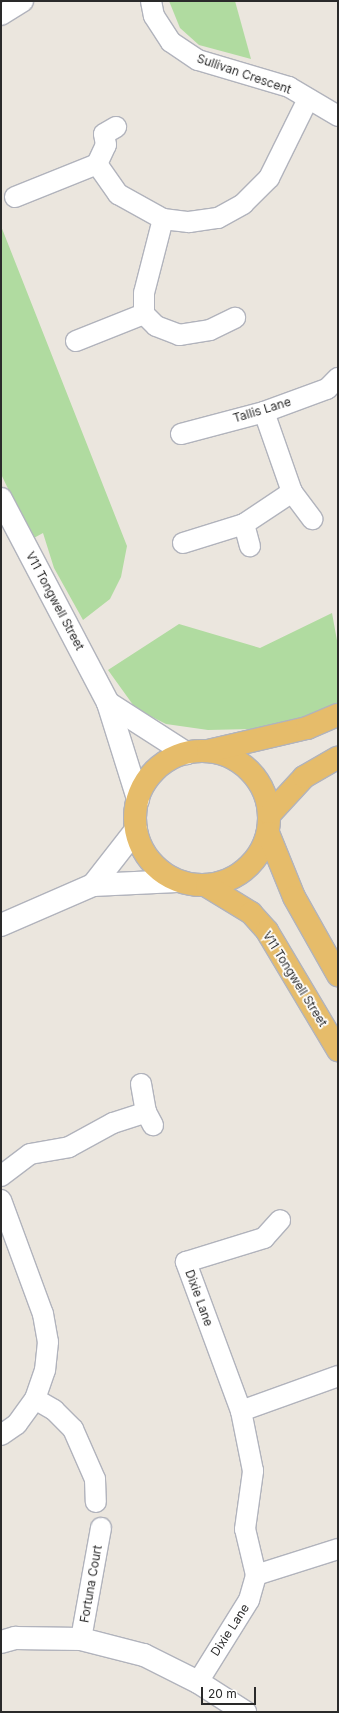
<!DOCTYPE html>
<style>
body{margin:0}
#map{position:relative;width:339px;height:1713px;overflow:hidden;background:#ebe6de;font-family:Inter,sans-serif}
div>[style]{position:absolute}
.green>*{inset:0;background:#b0dba0}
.roads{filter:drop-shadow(1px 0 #b1b3bc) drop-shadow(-1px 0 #b1b3bc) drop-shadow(0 1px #b1b3bc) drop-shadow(0 -1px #b1b3bc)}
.minor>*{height:20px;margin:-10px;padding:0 10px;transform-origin:10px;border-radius:10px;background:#fff}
.tertiary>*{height:22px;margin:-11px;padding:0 11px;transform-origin:11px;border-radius:11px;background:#fff}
.trunk>*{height:22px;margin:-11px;padding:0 11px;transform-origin:11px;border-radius:11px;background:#e6bc6a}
.trunk>.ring{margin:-11px;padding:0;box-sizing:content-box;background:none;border:22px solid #e6bc6a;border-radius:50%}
span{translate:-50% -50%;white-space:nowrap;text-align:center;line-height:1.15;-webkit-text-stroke:3.5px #fff;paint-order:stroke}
.street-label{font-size:12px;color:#2a2a2a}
.frame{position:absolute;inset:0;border:2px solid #2a2a2a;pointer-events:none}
.scale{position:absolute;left:201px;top:1687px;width:55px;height:18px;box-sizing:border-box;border:2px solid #2a2a2a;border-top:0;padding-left:5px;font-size:12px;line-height:14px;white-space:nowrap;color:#2a2a2a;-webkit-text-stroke:3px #fff;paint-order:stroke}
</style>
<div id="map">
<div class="green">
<div style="clip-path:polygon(169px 1px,235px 1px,251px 59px,199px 45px,180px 28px)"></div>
<div style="clip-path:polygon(1px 226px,127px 546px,121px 577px,110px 599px,83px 620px,54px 568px,43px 533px,32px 539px,1px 474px)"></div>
<div style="clip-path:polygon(332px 613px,338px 646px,338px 707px,308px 719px,251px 729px,208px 730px,166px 724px,136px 709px,108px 670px,179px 624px,260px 648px)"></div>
</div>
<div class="roads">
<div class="minor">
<div style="left:151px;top:1px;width:15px;rotate:79deg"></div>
<div style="left:154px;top:16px;width:31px;rotate:57deg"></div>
<div style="left:171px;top:42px;width:32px;rotate:34deg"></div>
<div style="left:198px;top:60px;width:95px;rotate:16.5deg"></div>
<div style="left:289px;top:87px;width:57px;rotate:30.6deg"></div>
<div style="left:1px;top:15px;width:26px;rotate:-32deg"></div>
<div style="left:97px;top:164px;width:37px;rotate:55deg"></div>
<div style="left:118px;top:194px;width:51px;rotate:29.1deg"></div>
<div style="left:163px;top:219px;width:26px;rotate:7deg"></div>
<div style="left:189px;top:222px;width:29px;rotate:-8deg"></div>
<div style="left:218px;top:218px;width:29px;rotate:-29deg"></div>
<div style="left:243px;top:204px;width:37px;rotate:-45deg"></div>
<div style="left:269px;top:178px;width:88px;rotate:-63.7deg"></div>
<div style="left:15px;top:197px;width:88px;rotate:-21.9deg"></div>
<div style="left:97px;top:164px;width:21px;rotate:-65deg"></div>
<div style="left:106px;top:145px;width:11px;rotate:-100deg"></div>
<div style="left:104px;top:134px;width:14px;rotate:-30deg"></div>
<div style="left:163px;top:219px;width:76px;rotate:104.4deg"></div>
<div style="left:144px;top:293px;width:21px;rotate:90deg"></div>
<div style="left:144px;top:314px;width:17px;rotate:45deg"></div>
<div style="left:156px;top:326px;width:25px;rotate:21deg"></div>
<div style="left:179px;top:335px;width:31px;rotate:-9deg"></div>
<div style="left:210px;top:330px;width:28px;rotate:-26deg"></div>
<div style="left:76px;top:341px;width:73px;rotate:-21.7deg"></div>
<div style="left:264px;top:412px;width:85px;rotate:70.7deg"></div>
<div style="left:292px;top:492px;width:34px;rotate:53deg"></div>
<div style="left:181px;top:434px;width:86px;rotate:-14.8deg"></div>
<div style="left:264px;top:412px;width:67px;rotate:-20.1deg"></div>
<div style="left:327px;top:389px;width:16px;rotate:-45deg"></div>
<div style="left:244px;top:524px;width:23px;rotate:75deg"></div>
<div style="left:183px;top:543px;width:64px;rotate:-17.3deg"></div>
<div style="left:244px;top:524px;width:58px;rotate:-33.7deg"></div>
<div style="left:141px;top:1084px;width:28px;rotate:80deg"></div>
<div style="left:146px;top:1112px;width:15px;rotate:62deg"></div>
<div style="left:1px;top:1176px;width:36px;rotate:-37deg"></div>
<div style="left:30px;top:1154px;width:40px;rotate:-10deg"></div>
<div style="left:69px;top:1147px;width:50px;rotate:-28.6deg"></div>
<div style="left:113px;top:1123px;width:35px;rotate:-18deg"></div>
<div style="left:1px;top:1200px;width:121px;rotate:69.8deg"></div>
<div style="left:43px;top:1314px;width:28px;rotate:80deg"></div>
<div style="left:48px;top:1342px;width:28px;rotate:96deg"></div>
<div style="left:45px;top:1370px;width:31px;rotate:109deg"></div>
<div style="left:35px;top:1399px;width:31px;rotate:126deg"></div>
<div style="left:17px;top:1424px;width:19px;rotate:145deg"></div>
<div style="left:35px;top:1399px;width:22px;rotate:30deg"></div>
<div style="left:54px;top:1410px;width:27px;rotate:45deg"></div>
<div style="left:73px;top:1429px;width:55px;rotate:66.3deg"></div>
<div style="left:95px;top:1479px;width:23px;rotate:88deg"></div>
<div style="left:241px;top:1411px;width:103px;rotate:-19.8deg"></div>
<div style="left:256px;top:1575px;width:86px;rotate:-17.6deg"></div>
<div style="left:81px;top:1639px;width:113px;rotate:-79.8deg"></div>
<div style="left:198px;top:1682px;width:97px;rotate:-58.1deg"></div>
<div style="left:249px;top:1600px;width:26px;rotate:-74deg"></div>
<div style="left:256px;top:1575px;width:47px;rotate:-103.4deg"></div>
<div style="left:245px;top:1529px;width:59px;rotate:-82.1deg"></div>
<div style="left:253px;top:1471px;width:61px;rotate:-101.3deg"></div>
<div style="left:241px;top:1411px;width:159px;rotate:-110.3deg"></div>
<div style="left:186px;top:1262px;width:82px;rotate:-17.1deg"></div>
<div style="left:264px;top:1238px;width:24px;rotate:-48deg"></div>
</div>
<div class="tertiary">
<div style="left:1px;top:499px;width:230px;rotate:62.3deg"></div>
<div style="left:108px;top:703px;width:101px;rotate:72.6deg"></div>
<div style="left:108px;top:703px;width:93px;rotate:32.7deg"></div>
<div style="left:93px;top:885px;width:70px;rotate:-52deg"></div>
<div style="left:1px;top:925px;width:100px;rotate:-23.5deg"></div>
<div style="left:93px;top:885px;width:84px;rotate:-2.7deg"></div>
<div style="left:1px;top:1642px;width:15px;rotate:-16deg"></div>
<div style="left:15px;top:1638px;width:66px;rotate:0.9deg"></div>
<div style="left:81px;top:1639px;width:65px;rotate:14.3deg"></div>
<div style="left:144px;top:1655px;width:60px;rotate:26.6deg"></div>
<div style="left:198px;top:1682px;width:56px;rotate:32.6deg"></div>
</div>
<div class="trunk">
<div class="ring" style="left:135px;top:751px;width:112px;height:112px"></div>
<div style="left:208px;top:751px;width:102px;rotate:-13.1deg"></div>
<div style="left:307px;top:728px;width:34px;rotate:-23deg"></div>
<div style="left:270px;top:814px;width:50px;rotate:-47.4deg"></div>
<div style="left:304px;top:777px;width:39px;rotate:-30deg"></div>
<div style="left:268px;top:833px;width:69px;rotate:67.9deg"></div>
<div style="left:294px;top:897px;width:90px;rotate:60.6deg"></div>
<div style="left:207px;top:886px;width:52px;rotate:31.5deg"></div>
<div style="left:251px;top:913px;width:24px;rotate:48deg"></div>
<div style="left:267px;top:931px;width:139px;rotate:59.2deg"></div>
</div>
</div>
<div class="street-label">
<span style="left:244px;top:74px;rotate:19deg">Sullivan Crescent</span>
<span style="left:262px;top:410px;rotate:-17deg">Tallis Lane</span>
<span style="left:55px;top:601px;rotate:62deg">V11 Tongwell Street</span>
<span style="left:295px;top:979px;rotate:58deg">V11 Tongwell Street</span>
<span style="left:199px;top:1298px;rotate:70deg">Dixie Lane</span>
<span style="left:91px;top:1584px;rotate:-80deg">Fortuna Court</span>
<span style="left:230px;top:1630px;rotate:-57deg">Dixie Lane</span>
</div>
<div class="frame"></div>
<div class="scale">20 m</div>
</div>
